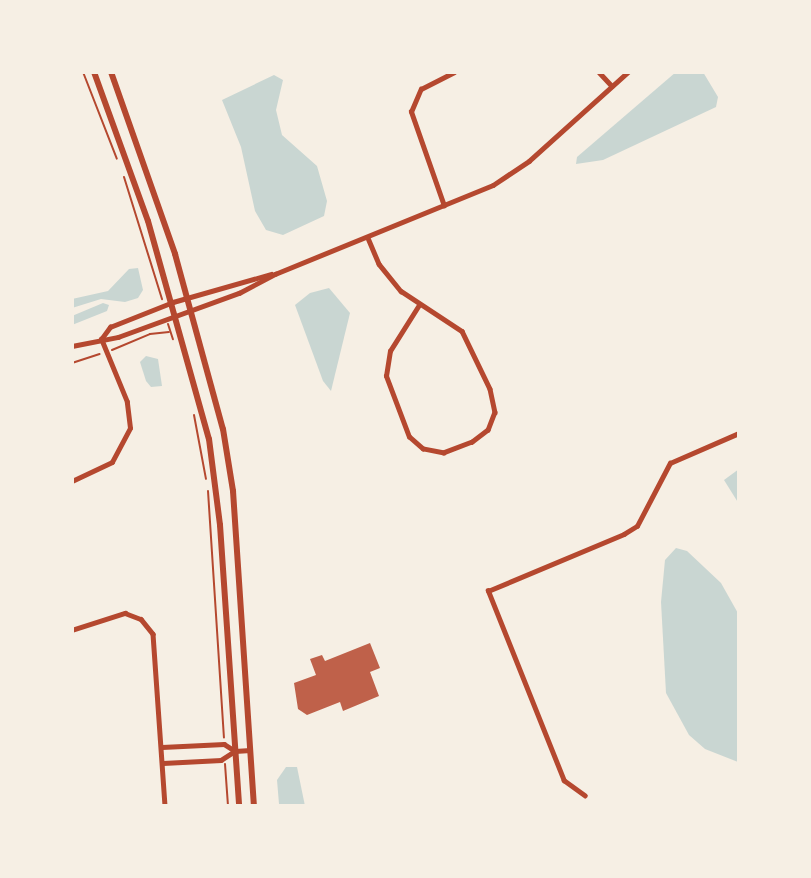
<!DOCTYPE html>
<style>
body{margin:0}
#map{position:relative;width:811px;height:878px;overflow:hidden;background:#f6efe4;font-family:"Sofia Sans Condensed",sans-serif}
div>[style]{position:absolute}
.water>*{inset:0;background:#c9d6d2}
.building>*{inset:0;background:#bf614a}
.path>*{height:2px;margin:-1px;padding:0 1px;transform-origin:1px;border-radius:1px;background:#b5482f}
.minor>*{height:4.5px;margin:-2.25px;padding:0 2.25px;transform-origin:2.25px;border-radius:2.25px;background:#b5482f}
.tertiary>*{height:5px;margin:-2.5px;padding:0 2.5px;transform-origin:2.5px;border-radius:2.5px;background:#b5482f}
.primary>*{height:6px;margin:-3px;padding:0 3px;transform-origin:3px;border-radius:3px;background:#b5482f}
span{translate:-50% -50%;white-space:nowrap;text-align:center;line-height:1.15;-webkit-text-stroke:5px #f6efe4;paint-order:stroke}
.frame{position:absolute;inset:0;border:74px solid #f6efe4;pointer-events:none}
</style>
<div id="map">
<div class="water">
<div style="clip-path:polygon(676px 72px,703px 72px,718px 97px,716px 107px,603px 160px,576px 164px,577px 157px)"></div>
<div style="clip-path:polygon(274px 75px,283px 80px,276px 110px,282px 135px,317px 166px,327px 201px,324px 216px,283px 235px,266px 230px,255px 211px,241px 147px,222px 100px)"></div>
<div style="clip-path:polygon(138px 268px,143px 290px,138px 298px,125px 302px,101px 299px,72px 308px,72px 299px,108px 291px,129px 269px)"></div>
<div style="clip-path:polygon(329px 288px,350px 313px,331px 391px,323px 381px,295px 305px,310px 293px)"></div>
<div style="clip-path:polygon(103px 303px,109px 305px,107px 311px,72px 325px,72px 316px)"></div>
<div style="clip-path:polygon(146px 356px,158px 359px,162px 386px,151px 387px,146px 381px,140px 362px)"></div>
<div style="clip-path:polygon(739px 469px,739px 504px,724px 480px)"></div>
<div style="clip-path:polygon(676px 548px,687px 551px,721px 583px,739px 615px,738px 762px,705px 749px,689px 735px,666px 693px,661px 602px,665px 560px)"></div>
<div style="clip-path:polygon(286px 767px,297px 767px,305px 806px,279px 804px,277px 780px)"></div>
</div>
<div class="building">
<div style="clip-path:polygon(370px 643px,380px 668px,370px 672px,379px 696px,343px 711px,340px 702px,307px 715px,298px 709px,294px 683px,316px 675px,310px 659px,322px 655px,325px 661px)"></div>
</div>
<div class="path">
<div style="left:83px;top:72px;width:93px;rotate:68.7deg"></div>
<div style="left:124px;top:177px;width:128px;rotate:72.7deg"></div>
<div style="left:168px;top:324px;width:16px;rotate:72deg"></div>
<div style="left:112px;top:350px;width:41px;rotate:-22.8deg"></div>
<div style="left:150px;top:334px;width:19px;rotate:-6deg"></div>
<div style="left:72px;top:363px;width:29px;rotate:-18deg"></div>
<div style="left:194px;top:415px;width:65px;rotate:79.4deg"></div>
<div style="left:208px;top:491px;width:247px;rotate:86.3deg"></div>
<div style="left:225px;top:764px;width:42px;rotate:85.9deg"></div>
</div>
<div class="minor">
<div style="left:599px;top:72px;width:19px;rotate:47deg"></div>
<div style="left:444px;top:206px;width:100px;rotate:-109.3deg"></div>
<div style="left:411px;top:112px;width:25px;rotate:-67deg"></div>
<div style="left:421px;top:89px;width:37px;rotate:-27deg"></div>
<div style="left:368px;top:238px;width:28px;rotate:67deg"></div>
<div style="left:379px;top:264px;width:35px;rotate:51deg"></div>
<div style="left:401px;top:291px;width:73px;rotate:33.3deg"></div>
<div style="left:462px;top:331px;width:64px;rotate:64.2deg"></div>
<div style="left:490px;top:389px;width:24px;rotate:78deg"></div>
<div style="left:495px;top:412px;width:19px;rotate:111deg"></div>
<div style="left:488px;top:430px;width:20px;rotate:143deg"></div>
<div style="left:472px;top:442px;width:30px;rotate:159deg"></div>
<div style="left:444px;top:453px;width:21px;rotate:-169deg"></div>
<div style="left:423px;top:449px;width:18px;rotate:-139deg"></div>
<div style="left:409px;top:437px;width:65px;rotate:-110.7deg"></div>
<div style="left:386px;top:376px;width:25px;rotate:-81deg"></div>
<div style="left:390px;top:351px;width:54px;rotate:-57.8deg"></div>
<div style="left:102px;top:338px;width:14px;rotate:-54deg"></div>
<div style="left:110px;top:327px;width:68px;rotate:-21.6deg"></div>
<div style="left:173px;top:302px;width:102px;rotate:-15.9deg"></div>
<div style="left:72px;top:346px;width:47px;rotate:-11.1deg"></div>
<div style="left:118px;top:337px;width:129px;rotate:-20deg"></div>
<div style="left:239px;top:293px;width:41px;rotate:-27.8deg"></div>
<div style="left:275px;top:274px;width:235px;rotate:-22.2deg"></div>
<div style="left:493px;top:185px;width:43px;rotate:-33.7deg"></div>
<div style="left:529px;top:161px;width:133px;rotate:-42deg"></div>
<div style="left:72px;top:481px;width:44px;rotate:-25.4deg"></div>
<div style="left:112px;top:462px;width:38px;rotate:-62deg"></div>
<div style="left:130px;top:428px;width:26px;rotate:-97deg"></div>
<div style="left:127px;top:402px;width:68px;rotate:-112.4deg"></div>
<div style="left:72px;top:630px;width:56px;rotate:-17.8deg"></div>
<div style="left:125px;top:613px;width:17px;rotate:21deg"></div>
<div style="left:141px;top:619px;width:19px;rotate:51deg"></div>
<div style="left:153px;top:634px;width:172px;rotate:86deg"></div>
<div style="left:162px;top:747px;width:62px;rotate:-2.8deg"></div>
<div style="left:224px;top:744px;width:13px;rotate:32deg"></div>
<div style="left:163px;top:763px;width:58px;rotate:-3deg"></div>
<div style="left:221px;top:760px;width:17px;rotate:-33deg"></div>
<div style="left:235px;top:751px;width:15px;rotate:-4deg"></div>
<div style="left:585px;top:796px;width:26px;rotate:-144deg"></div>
<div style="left:564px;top:781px;width:205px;rotate:-111.8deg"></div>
<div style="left:488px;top:591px;width:147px;rotate:-22.7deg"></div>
<div style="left:624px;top:534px;width:15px;rotate:-32deg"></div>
<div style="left:637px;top:526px;width:71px;rotate:-62.4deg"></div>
<div style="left:670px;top:463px;width:75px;rotate:-23.5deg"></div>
</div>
<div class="tertiary">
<div style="left:739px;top:72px;width:1px;rotate:90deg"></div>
</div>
<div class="primary">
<div style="left:94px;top:72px;width:158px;rotate:70.1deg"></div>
<div style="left:148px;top:221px;width:226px;rotate:74.4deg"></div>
<div style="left:209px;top:439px;width:87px;rotate:82.7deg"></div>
<div style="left:220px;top:525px;width:282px;rotate:86.1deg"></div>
<div style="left:111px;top:72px;width:193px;rotate:70.6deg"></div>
<div style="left:175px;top:254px;width:181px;rotate:74.7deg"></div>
<div style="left:223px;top:429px;width:63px;rotate:80.8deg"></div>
<div style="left:233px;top:491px;width:316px;rotate:86.2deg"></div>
</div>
<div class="frame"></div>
</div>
